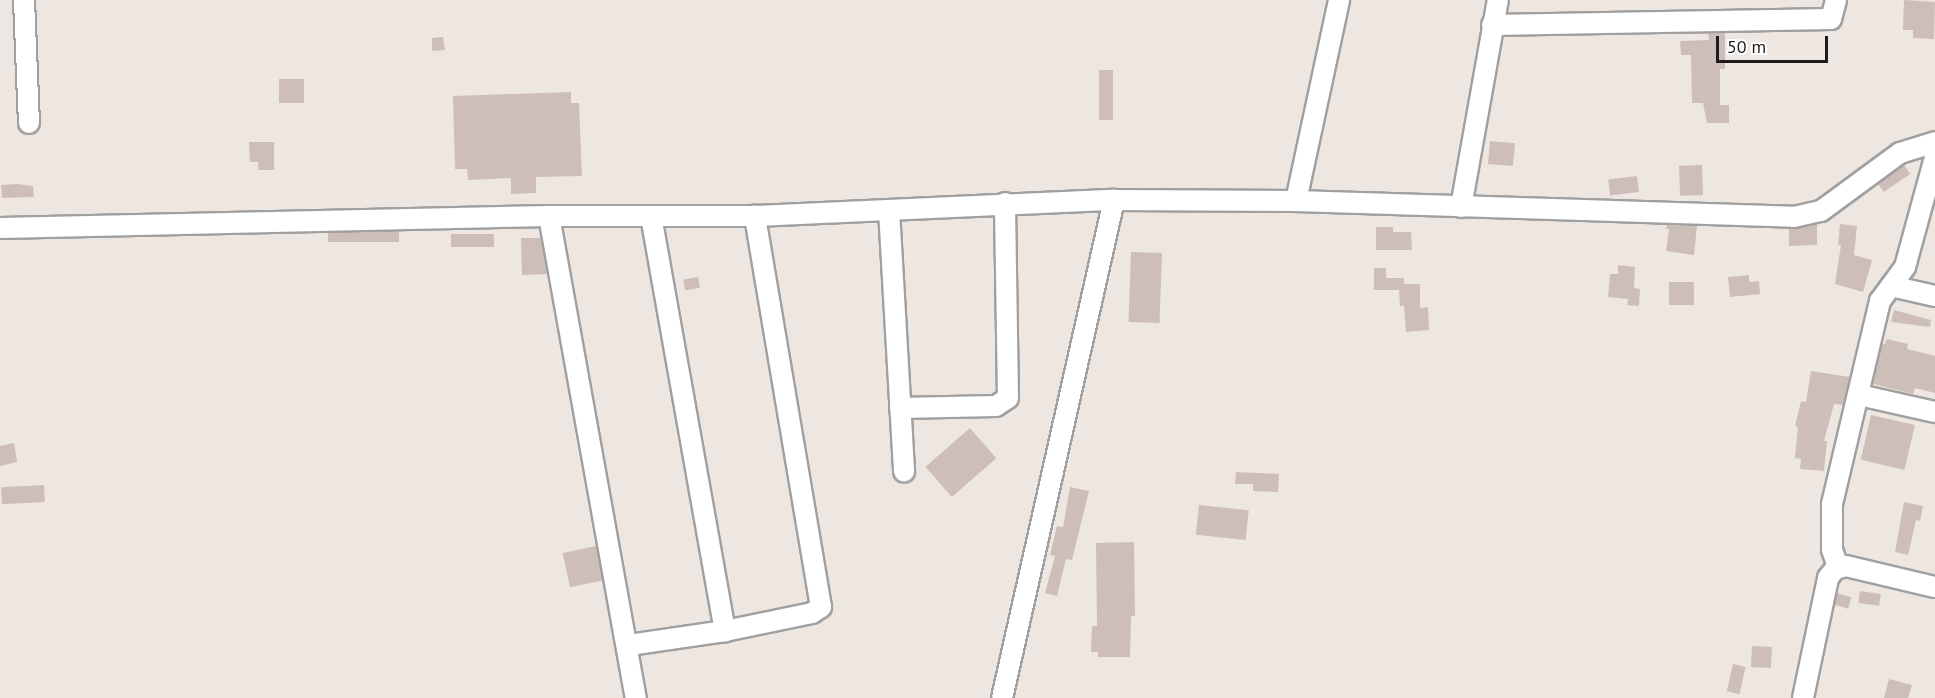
<!DOCTYPE html>
<style>
body{margin:0}
#map{position:relative;width:1935px;height:698px;overflow:hidden;background:#eee7e1;font-family:"PT Sans",sans-serif}
div>[style]{position:absolute}
.building>*{inset:0;background:#cebeba;transform-origin:0 0}
.roads{filter:drop-shadow(2px 0 #a0a0a0) drop-shadow(-2px 0 #a0a0a0) drop-shadow(0 2px #a0a0a0) drop-shadow(0 -2px #a0a0a0)}
.minor>*{height:20px;margin:-10px;padding:0 10px;transform-origin:10px;border-radius:10px;background:#fff}
span{translate:-50% -50%;white-space:nowrap;text-align:center;line-height:1.15;-webkit-text-stroke:5px #fff;paint-order:stroke}
.scale{position:absolute;left:1716px;top:36px;width:112px;height:27px;box-sizing:border-box;border:3px solid #1c1c1c;border-top:0;padding-left:8px;font-size:18px;line-height:21px;white-space:nowrap;color:#1c1c1c;-webkit-text-stroke:4px #fff;paint-order:stroke}
</style>
<div id="map">
<div class="building">
<div style="clip-path:polygon(1904px 0,1935px 2px,1934px 39px,1913px 38px,1913px 30px,1903px 30px)"></div>
<div style="clip-path:polygon(1708px 33px,1725px 33px,1725px 69px,1720px 69px,1720px 105px,1729px 105px,1729px 123px,1707px 123px,1703px 103px,1692px 103px,1691px 55px,1681px 55px,1680px 41px,1709px 40px)"></div>
<div style="clip-path:polygon(443px 37px,445px 50px,432px 51px,432px 38px)"></div>
<div style="left:1099px;top:70px;width:14px;height:50px"></div>
<div style="left:304px;top:79px;width:24px;height:25px;rotate:90deg"></div>
<div style="clip-path:polygon(571px 92px,571px 103px,579px 103px,582px 176px,536px 177px,536px 193px,511px 194px,511px 178px,468px 180px,467px 169px,455px 169px,453px 96px)"></div>
<div style="left:1490px;top:141px;width:25px;height:23px;rotate:5deg"></div>
<div style="clip-path:polygon(249px 142px,274px 142px,274px 170px,258px 170px,258px 162px,250px 162px)"></div>
<div style="left:1702px;top:165px;width:30px;height:23px;rotate:88deg"></div>
<div style="left:1904px;top:165px;width:11px;height:32px;rotate:56deg"></div>
<div style="left:1637px;top:176px;width:16px;height:29px;rotate:83deg"></div>
<div style="clip-path:polygon(17px 184px,33px 186px,34px 197px,2px 198px,1px 185px)"></div>
<div style="clip-path:polygon(1817px 224px,1817px 245px,1789px 246px,1789px 229px)"></div>
<div style="clip-path:polygon(1840px 224px,1857px 226px,1854px 255px,1872px 260px,1863px 292px,1835px 284px,1841px 245px,1838px 245px)"></div>
<div style="clip-path:polygon(1667px 225px,1697px 226px,1694px 255px,1666px 251px,1669px 229px,1666px 229px)"></div>
<div style="clip-path:polygon(1376px 227px,1393px 227px,1393px 232px,1411px 232px,1412px 250px,1376px 250px)"></div>
<div style="left:399px;top:231px;width:11px;height:71px;rotate:90deg"></div>
<div style="left:451px;top:234px;width:43px;height:13px"></div>
<div style="clip-path:polygon(521px 238px,541px 238px,547px 274px,522px 275px)"></div>
<div style="left:1131px;top:252px;width:31px;height:70px;rotate:2deg"></div>
<div style="clip-path:polygon(1618px 265px,1635px 267px,1634px 288px,1640px 289px,1639px 306px,1627px 305px,1628px 299px,1608px 297px,1610px 274px,1618px 274px)"></div>
<div style="clip-path:polygon(1374px 268px,1386px 268px,1386px 278px,1404px 278px,1404px 284px,1420px 284px,1420px 308px,1428px 307px,1429px 330px,1406px 332px,1404px 306px,1400px 306px,1399px 290px,1374px 290px)"></div>
<div style="clip-path:polygon(1749px 275px,1749px 282px,1759px 281px,1760px 294px,1730px 297px,1728px 277px)"></div>
<div style="left:698px;top:277px;width:11px;height:15px;rotate:80deg"></div>
<div style="left:1669px;top:282px;width:25px;height:23px"></div>
<div style="clip-path:polygon(1894px 310px,1931px 320px,1930px 327px,1891px 322px)"></div>
<div style="clip-path:polygon(1887px 339px,1908px 344px,1907px 349px,1935px 356px,1935px 393px,1915px 388px,1913px 394px,1873px 384px,1882px 343px,1885px 344px)"></div>
<div style="clip-path:polygon(1811px 371px,1850px 377px,1843px 405px,1834px 404px,1824px 441px,1827px 441px,1824px 471px,1800px 469px,1801px 459px,1795px 458px,1798px 427px,1795px 426px,1801px 401px,1806px 402px)"></div>
<div style="left:1871px;top:415px;width:45px;height:46px;rotate:13deg"></div>
<div style="left:970px;top:428px;width:40px;height:59px;rotate:49deg"></div>
<div style="clip-path:polygon(14px 443px,17px 462px,0 466px,0 446px)"></div>
<div style="clip-path:polygon(1236px 472px,1279px 474px,1278px 492px,1253px 491px,1253px 484px,1235px 484px)"></div>
<div style="left:44px;top:485px;width:17px;height:43px;rotate:87deg"></div>
<div style="clip-path:polygon(1070px 487px,1089px 491px,1072px 560px,1066px 559px,1057px 596px,1045px 593px,1055px 556px,1050px 555px,1057px 526px,1063px 527px)"></div>
<div style="clip-path:polygon(1904px 502px,1923px 506px,1920px 521px,1916px 520px,1908px 555px,1895px 552px)"></div>
<div style="left:1199px;top:505px;width:50px;height:30px;rotate:6deg"></div>
<div style="clip-path:polygon(1134px 542px,1135px 616px,1131px 616px,1130px 657px,1098px 657px,1098px 652px,1091px 652px,1092px 626px,1097px 626px,1096px 543px)"></div>
<div style="left:596px;top:546px;width:35px;height:34px;rotate:78deg"></div>
<div style="left:1860px;top:591px;width:21px;height:12px;rotate:8deg"></div>
<div style="left:1837px;top:593px;width:15px;height:12px;rotate:16deg"></div>
<div style="left:1752px;top:646px;width:20px;height:21px;rotate:3deg"></div>
<div style="left:1733px;top:664px;width:13px;height:28px;rotate:13deg"></div>
<div style="clip-path:polygon(1889px 679px,1912px 685px,1908px 698px,1884px 698px)"></div>
</div>
<div class="roads">
<div class="minor">
<div style="left:24px;top:0;width:123px;rotate:87.7deg"></div>
<div style="left:1492px;top:25px;width:339px;rotate:-1deg"></div>
<div style="left:1831px;top:19px;width:20px;rotate:-75deg"></div>
<div style="left:1114px;top:200px;width:182px;rotate:0.3deg"></div>
<div style="left:1296px;top:201px;width:498px;rotate:1.8deg"></div>
<div style="left:1794px;top:217px;width:28px;rotate:-13deg"></div>
<div style="left:1821px;top:211px;width:98px;rotate:-36.3deg"></div>
<div style="left:1900px;top:153px;width:37px;rotate:-17deg"></div>
<div style="left:1296px;top:201px;width:206px;rotate:-77.9deg"></div>
<div style="left:1461px;top:207px;width:210px;rotate:-79.9deg"></div>
<div style="left:889px;top:210px;width:262px;rotate:86.7deg"></div>
<div style="left:549px;top:216px;width:490px;rotate:79.8deg"></div>
<div style="left:651px;top:216px;width:422px;rotate:79.9deg"></div>
<div style="left:0;top:228px;width:549px;rotate:-1.25deg"></div>
<div style="left:549px;top:216px;width:206px"></div>
<div style="left:755px;top:216px;width:359px;rotate:-2.6deg"></div>
<div style="left:1114px;top:200px;width:510px;rotate:102.67deg"></div>
<div style="left:1891px;top:286px;width:45px;rotate:12.8deg"></div>
<div style="left:1859px;top:395px;width:78px;rotate:12.6deg"></div>
<div style="left:900px;top:408px;width:96px;rotate:-1.2deg"></div>
<div style="left:996px;top:406px;width:14px;rotate:-34deg"></div>
<div style="left:1008px;top:398px;width:195px;rotate:-90.9deg"></div>
<div style="left:1838px;top:567px;width:18px;rotate:-109deg"></div>
<div style="left:1832px;top:550px;width:46px;rotate:-90deg"></div>
<div style="left:1832px;top:504px;width:209px;rotate:-76.7deg"></div>
<div style="left:1880px;top:301px;width:42px;rotate:-53.7deg"></div>
<div style="left:1905px;top:267px;width:114px;rotate:-74.7deg"></div>
<div style="left:629px;top:645px;width:97px;rotate:-8.3deg"></div>
<div style="left:725px;top:631px;width:89px;rotate:-11.7deg"></div>
<div style="left:812px;top:613px;width:11px;rotate:-34deg"></div>
<div style="left:821px;top:607px;width:397px;rotate:-99.6deg"></div>
<div style="left:1803px;top:698px;width:123px;rotate:-78.2deg"></div>
<div style="left:1828px;top:578px;width:11px;rotate:-52deg"></div>
<div style="left:1835px;top:569px;width:11px;rotate:-15deg"></div>
<div style="left:1846px;top:566px;width:91px;rotate:13.3deg"></div>
</div>
</div>
<div class="scale">50 m</div>
</div>
